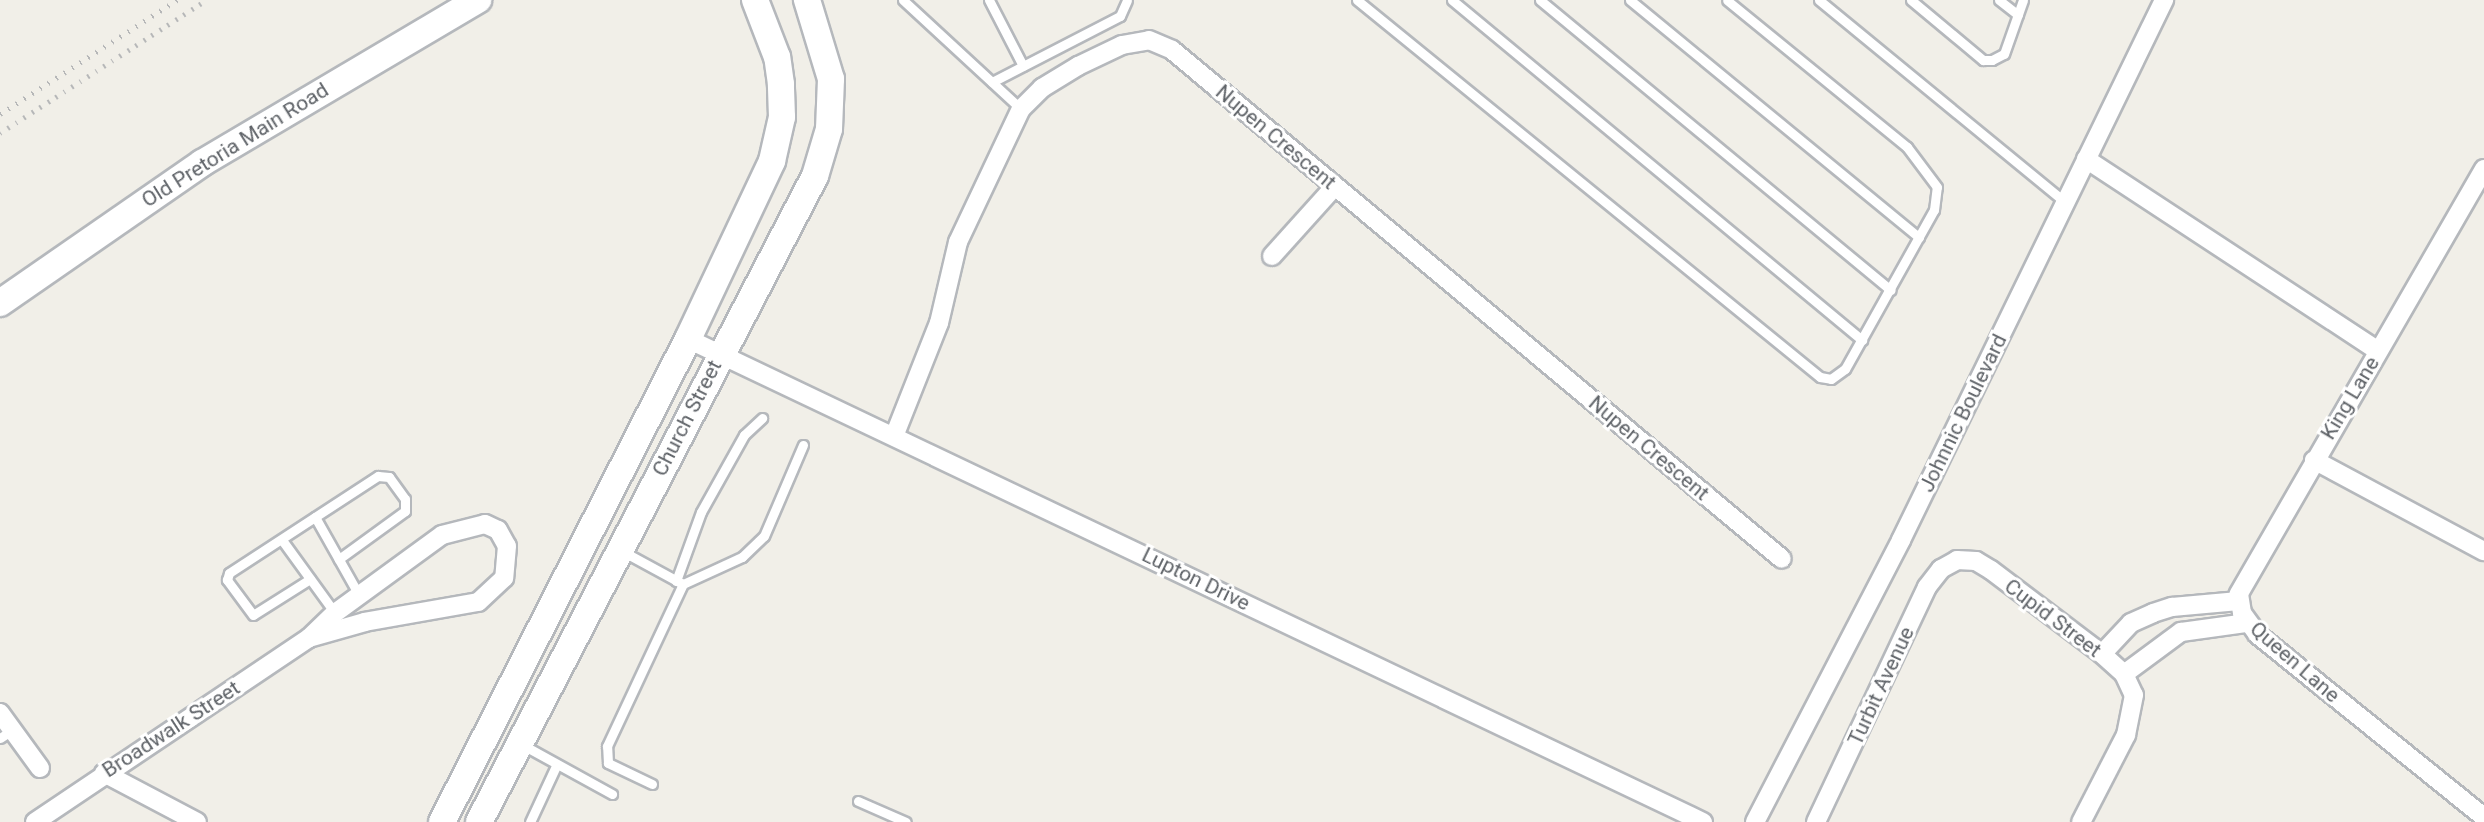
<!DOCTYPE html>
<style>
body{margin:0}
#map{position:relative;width:2484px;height:822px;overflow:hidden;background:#f1efe8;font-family:Roboto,sans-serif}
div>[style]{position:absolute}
.roads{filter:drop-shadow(2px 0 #b5b8bc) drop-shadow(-2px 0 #b5b8bc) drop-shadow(0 2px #b5b8bc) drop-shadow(0 -2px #b5b8bc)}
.lane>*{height:9px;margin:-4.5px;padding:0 4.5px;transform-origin:4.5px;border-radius:4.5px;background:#fff}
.street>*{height:18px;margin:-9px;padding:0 9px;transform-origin:9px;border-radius:9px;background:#fff}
.secondary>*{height:26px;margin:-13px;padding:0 13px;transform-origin:13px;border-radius:13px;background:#fff}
.rail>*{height:4.5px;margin-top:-2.25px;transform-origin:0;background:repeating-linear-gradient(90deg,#b6b7b8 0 1.5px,transparent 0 9.5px)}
span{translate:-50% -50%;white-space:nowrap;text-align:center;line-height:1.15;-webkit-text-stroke:6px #fff;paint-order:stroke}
.street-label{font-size:21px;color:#5f6368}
</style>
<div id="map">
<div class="roads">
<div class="lane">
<div style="left:903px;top:0;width:161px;rotate:42.7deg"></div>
<div style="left:989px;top:0;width:74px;rotate:62.7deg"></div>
<div style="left:1357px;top:0;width:597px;rotate:39.15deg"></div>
<div style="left:1820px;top:377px;width:11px;rotate:10deg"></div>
<div style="left:1831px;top:379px;width:17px;rotate:-36deg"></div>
<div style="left:1845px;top:369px;width:182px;rotate:-60.8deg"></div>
<div style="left:1934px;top:210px;width:23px;rotate:-83deg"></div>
<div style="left:1937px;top:187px;width:50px;rotate:-126.9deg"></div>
<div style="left:1907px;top:147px;width:232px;rotate:-140.8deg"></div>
<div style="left:1452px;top:0;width:533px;rotate:39.67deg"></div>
<div style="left:1540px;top:0;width:455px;rotate:39.6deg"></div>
<div style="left:1630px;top:0;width:374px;rotate:39.4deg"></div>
<div style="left:1819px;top:0;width:318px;rotate:39.4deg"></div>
<div style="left:1911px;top:0;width:94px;rotate:39.8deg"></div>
<div style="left:1983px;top:60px;width:9px"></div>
<div style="left:1992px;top:60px;width:13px;rotate:-27deg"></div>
<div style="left:2004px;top:54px;width:57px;rotate:-70.6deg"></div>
<div style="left:1999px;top:0;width:24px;rotate:38deg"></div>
<div style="left:992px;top:82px;width:144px;rotate:-27.3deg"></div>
<div style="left:1120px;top:16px;width:17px;rotate:-66deg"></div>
<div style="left:315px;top:517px;width:90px;rotate:60.6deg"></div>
<div style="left:282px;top:540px;width:90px;rotate:54deg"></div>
<div style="left:622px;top:551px;width:67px;rotate:28.5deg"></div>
<div style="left:310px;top:579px;width:67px;rotate:147.7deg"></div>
<div style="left:253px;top:615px;width:44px;rotate:-126.6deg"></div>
<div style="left:227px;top:580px;width:7px;rotate:-74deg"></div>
<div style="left:229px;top:573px;width:178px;rotate:-33.1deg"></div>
<div style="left:378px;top:476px;width:11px;rotate:5deg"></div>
<div style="left:389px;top:477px;width:27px;rotate:54deg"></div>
<div style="left:405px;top:499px;width:12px;rotate:90deg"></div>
<div style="left:405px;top:511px;width:82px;rotate:144deg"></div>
<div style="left:676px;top:581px;width:73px;rotate:-70.1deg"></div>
<div style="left:701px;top:512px;width:88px;rotate:-60.8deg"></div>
<div style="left:744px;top:435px;width:25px;rotate:-43deg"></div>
<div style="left:0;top:738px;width:14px;rotate:-34deg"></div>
<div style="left:521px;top:744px;width:104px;rotate:28.8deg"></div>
<div style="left:652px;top:784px;width:49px;rotate:-154.5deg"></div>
<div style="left:608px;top:763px;width:17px;rotate:-93deg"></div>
<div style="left:607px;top:746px;width:179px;rotate:-64.9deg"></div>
<div style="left:683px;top:584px;width:65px;rotate:-24.6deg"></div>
<div style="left:742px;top:557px;width:30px;rotate:-44deg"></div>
<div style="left:764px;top:536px;width:99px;rotate:-66.8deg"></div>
<div style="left:858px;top:801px;width:52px;rotate:23.6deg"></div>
<div style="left:530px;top:822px;width:62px;rotate:-65.1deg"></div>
</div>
<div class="street">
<div style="left:2086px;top:159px;width:349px;rotate:33.3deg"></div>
<div style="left:2484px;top:169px;width:491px;rotate:120deg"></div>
<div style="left:2239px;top:594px;width:19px;rotate:81deg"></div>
<div style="left:2242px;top:613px;width:26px;rotate:54deg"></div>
<div style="left:2257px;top:634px;width:292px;rotate:38.9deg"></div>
<div style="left:1272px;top:256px;width:94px;rotate:-48deg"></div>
<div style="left:688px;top:339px;width:1124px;rotate:25.45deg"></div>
<div style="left:895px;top:434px;width:119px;rotate:-68.4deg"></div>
<div style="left:939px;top:323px;width:83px;rotate:-76.8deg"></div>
<div style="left:958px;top:242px;width:147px;rotate:-64.7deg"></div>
<div style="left:1021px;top:109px;width:30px;rotate:-45deg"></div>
<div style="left:1042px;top:88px;width:42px;rotate:-31.4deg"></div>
<div style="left:1078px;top:66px;width:49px;rotate:-25.5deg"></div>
<div style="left:1122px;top:45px;width:27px;rotate:-10deg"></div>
<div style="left:1149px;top:40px;width:25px;rotate:23deg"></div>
<div style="left:1172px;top:50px;width:794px;rotate:39.84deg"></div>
<div style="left:2314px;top:460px;width:193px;rotate:28.2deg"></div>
<div style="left:2102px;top:654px;width:42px;rotate:-46.9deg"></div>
<div style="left:2131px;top:623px;width:24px;rotate:-24deg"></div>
<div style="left:2153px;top:613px;width:20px;rotate:-18deg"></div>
<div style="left:2172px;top:607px;width:67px;rotate:-5.1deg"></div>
<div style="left:2124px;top:674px;width:71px;rotate:-36.4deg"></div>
<div style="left:2181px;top:632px;width:67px;rotate:-7.8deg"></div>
<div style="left:0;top:713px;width:68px;rotate:54deg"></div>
<div style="left:104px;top:773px;width:105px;rotate:27.8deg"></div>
<div style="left:35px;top:822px;width:330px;rotate:-33.9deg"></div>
<div style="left:309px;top:638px;width:36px;rotate:-44deg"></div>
<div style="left:335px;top:613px;width:132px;rotate:-36.1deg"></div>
<div style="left:442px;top:535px;width:44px;rotate:-14.3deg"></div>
<div style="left:485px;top:524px;width:14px;rotate:25deg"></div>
<div style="left:498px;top:530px;width:18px;rotate:61deg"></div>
<div style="left:507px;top:546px;width:32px;rotate:95deg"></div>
<div style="left:504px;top:578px;width:35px;rotate:137deg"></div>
<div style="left:478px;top:602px;width:115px;rotate:170deg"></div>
<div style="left:365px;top:622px;width:58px;rotate:164.1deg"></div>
<div style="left:1755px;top:822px;width:318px;rotate:-62.6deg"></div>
<div style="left:1901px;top:540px;width:601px;rotate:-64.03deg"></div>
<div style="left:1816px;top:822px;width:260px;rotate:-64.7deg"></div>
<div style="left:1927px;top:587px;width:23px;rotate:-52deg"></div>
<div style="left:1941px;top:569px;width:18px;rotate:-29deg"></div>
<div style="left:1957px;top:560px;width:19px;rotate:3deg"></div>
<div style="left:1976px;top:561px;width:17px;rotate:31deg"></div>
<div style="left:1991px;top:570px;width:139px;rotate:37.1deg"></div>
<div style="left:2102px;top:654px;width:30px;rotate:42deg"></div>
<div style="left:2124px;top:674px;width:23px;rotate:65deg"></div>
<div style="left:2134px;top:695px;width:41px;rotate:101.3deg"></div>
<div style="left:2126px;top:735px;width:98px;rotate:117.3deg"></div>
</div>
<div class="secondary">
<div style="left:0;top:303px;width:246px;rotate:-34.7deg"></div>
<div style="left:202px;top:163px;width:321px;rotate:-30.6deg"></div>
<div style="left:442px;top:822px;width:542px;rotate:-63.01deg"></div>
<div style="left:688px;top:339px;width:197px;rotate:-64.7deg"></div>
<div style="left:772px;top:161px;width:45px;rotate:-77.2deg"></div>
<div style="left:782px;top:117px;width:33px;rotate:-92deg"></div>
<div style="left:781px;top:84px;width:27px;rotate:-98deg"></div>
<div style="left:777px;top:57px;width:61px;rotate:-111.1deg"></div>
<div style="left:479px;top:822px;width:728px;rotate:-62.52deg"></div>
<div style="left:815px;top:176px;width:49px;rotate:-73.4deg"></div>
<div style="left:829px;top:129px;width:50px;rotate:-87.7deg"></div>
<div style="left:831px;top:79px;width:83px;rotate:-106.9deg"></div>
</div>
</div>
<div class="rail">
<div style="left:0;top:114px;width:211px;rotate:-32.8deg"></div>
<div style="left:0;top:133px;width:245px;rotate:-32.8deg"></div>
</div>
<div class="street-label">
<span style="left:1276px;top:137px;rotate:40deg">Nupen Crescent</span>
<span style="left:235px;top:145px;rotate:-32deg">Old Pretoria Main Road</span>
<span style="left:2350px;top:398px;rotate:-59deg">King Lane</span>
<span style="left:1963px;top:413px;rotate:-64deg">Johnnic Boulevard</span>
<span style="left:687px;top:418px;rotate:-63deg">Church Street</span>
<span style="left:1649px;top:448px;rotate:40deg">Nupen Crescent</span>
<span style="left:1196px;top:579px;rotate:26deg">Lupton Drive</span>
<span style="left:2053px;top:618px;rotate:37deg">Cupid Street</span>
<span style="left:2295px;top:662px;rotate:41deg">Queen Lane</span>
<span style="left:1881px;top:686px;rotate:-65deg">Turbit Avenue</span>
<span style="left:171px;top:729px;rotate:-33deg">Broadwalk Street</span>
</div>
</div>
